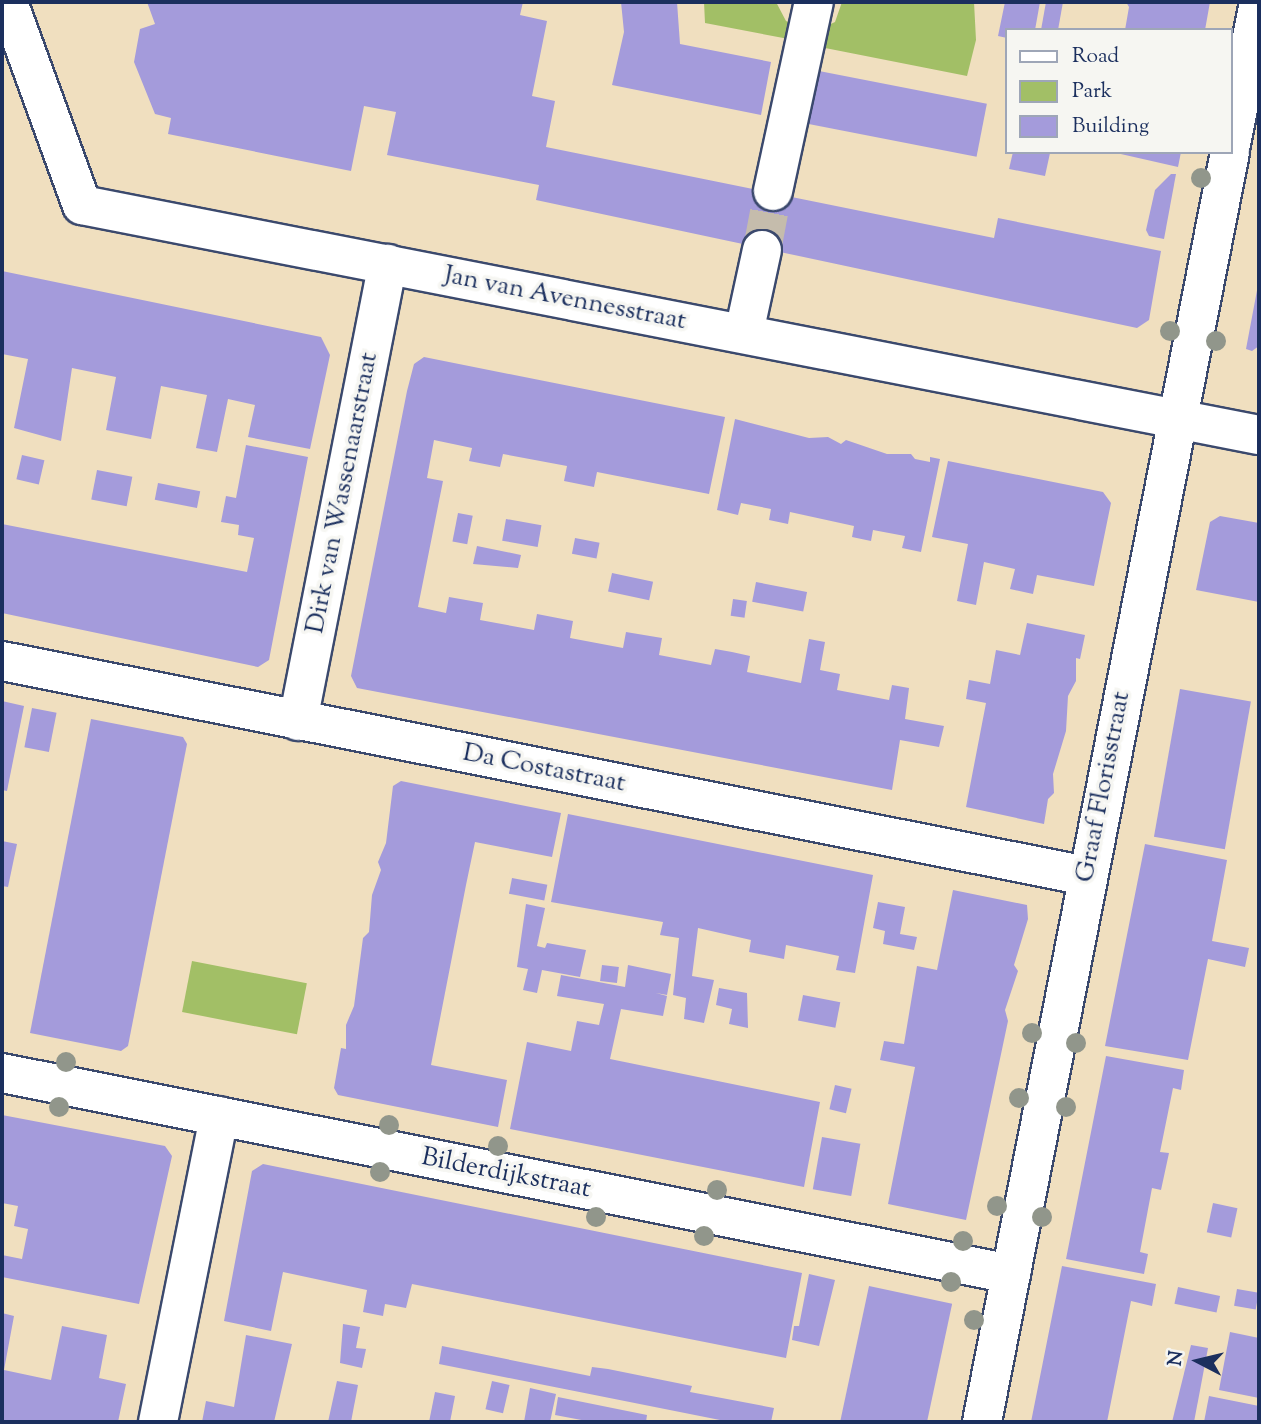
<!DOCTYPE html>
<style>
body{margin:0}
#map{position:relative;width:1261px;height:1424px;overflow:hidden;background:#f0dfbf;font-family:"Sorts Mill Goudy",serif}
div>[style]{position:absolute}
.green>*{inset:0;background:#a2bf66;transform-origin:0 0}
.building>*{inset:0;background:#a49bdb;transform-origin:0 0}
.street-tunnel>*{height:38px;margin-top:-19px;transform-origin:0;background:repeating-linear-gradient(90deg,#c5bcac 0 38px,transparent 0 57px)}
.roads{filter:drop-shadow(2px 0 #3b496d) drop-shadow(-2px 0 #3b496d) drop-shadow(0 2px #3b496d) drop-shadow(0 -2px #3b496d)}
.street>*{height:38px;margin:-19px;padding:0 19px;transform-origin:19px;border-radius:19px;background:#fff}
.trees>*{width:20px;height:20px;margin:-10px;border-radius:50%;background:#91968b}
span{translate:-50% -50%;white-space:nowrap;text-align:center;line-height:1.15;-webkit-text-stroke:7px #f6f6f2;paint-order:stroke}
.street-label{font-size:26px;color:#1b2f5e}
.frame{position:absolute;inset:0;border:4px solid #1b2f5e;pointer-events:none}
.legend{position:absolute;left:1005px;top:28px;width:228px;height:126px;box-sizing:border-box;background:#f6f6f2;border:2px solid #9ea6b7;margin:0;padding:9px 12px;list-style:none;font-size:21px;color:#1b2f5e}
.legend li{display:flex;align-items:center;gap:14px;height:35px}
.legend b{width:35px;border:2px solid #9ea6b7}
.north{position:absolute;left:1163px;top:1326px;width:70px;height:70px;-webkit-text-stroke:5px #f6f6f2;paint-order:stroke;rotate:277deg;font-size:19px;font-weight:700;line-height:28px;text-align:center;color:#1b2f5e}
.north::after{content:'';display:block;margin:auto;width:24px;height:32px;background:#1b2f5e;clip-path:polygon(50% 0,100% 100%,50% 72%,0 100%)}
</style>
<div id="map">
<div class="green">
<div style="clip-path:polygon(704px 2px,776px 2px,786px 21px,798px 26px,794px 40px,705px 23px)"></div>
<div style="clip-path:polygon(842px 2px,974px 2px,976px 40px,967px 76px,815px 46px,820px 29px,835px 22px)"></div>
<div style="left:192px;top:961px;width:117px;height:52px;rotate:11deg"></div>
</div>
<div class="building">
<div style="clip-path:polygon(147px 2px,523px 2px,520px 15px,547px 21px,532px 96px,555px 101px,546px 147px,994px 238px,998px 218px,1161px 251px,1149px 320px,1137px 328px,536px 200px,539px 185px,387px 155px,396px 112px,364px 106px,351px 171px,168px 134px,171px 118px,155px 114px,134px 62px,140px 29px,155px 24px)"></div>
<div style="clip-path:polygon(621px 2px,677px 2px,680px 44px,771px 62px,761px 115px,612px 85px,624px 32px)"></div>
<div style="clip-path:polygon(1005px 2px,1040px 2px,1035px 30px,1007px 30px,1007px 38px,998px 36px)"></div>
<div style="clip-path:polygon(1046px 2px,1063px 2px,1058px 30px,1041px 30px)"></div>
<div style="clip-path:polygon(1126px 2px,1210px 2px,1205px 30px,1125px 30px,1129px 7px)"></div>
<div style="left:819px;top:71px;width:171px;height:54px;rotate:11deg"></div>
<div style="clip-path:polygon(1013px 152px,1050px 153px,1045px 176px,1009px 169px)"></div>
<div style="clip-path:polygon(1112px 152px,1181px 152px,1178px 167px)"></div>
<div style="clip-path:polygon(1171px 174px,1176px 174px,1164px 239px,1149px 236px,1146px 230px,1155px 190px)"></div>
<div style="clip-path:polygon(2px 271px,321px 337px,330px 355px,310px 449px,248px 437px,255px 405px,228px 399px,217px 452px,196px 448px,207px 395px,161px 386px,151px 439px,106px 430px,116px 377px,72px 368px,61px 441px,14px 428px,28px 359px,2px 354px)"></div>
<div style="clip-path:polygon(1258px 285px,1259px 346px,1252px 351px,1246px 349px)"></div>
<div style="clip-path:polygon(424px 357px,725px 417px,709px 494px,597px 472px,594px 487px,564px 481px,567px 466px,503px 454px,500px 467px,469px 461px,472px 448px,434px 440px,427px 478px,443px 481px,418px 607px,446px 613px,449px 597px,483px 603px,480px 620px,534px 630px,537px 614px,573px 621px,570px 638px,623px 648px,626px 632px,662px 638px,659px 655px,711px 665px,715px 649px,732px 652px,750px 656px,747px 672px,801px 683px,809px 639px,825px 642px,820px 670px,840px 674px,837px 690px,889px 700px,892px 685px,909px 688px,905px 719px,944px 726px,939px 747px,900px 740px,892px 790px,357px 688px,351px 676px,407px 391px,414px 364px)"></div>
<div style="clip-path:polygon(735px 419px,809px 438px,828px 437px,841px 444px,846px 440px,887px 454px,911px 454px,915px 459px,930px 462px,930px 457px,940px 459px,921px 552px,902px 548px,905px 536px,873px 530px,871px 541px,852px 537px,854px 526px,790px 512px,788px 524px,769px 520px,771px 509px,741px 503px,738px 515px,717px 510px)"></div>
<div style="clip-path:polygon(246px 445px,308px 457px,269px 660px,258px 667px,2px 613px,2px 524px,247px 572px,254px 538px,238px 535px,239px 525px,221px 522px,226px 496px,236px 498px)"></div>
<div style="left:22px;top:455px;width:23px;height:25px;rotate:13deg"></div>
<div style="clip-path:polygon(948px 461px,1103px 492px,1111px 503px,1094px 586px,1037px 575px,1033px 594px,1010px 589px,1015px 569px,984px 562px,976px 605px,957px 601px,968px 544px,932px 537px)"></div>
<div style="left:97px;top:470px;width:36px;height:30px;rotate:11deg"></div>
<div style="left:158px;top:483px;width:43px;height:17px;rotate:11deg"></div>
<div style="left:458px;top:513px;width:15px;height:29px;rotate:11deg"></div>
<div style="clip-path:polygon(1220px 516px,1259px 523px,1259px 602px,1196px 590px,1210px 522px)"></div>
<div style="left:506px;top:519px;width:36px;height:22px;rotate:10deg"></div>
<div style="left:575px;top:538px;width:25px;height:16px;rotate:11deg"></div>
<div style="clip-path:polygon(477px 546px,521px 555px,518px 568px,473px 564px)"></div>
<div style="left:612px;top:573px;width:42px;height:19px;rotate:12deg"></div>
<div style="left:756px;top:582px;width:52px;height:20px;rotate:11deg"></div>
<div style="left:733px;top:599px;width:14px;height:17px;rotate:8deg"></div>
<div style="clip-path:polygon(1027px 623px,1085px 635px,1080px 659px,1076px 658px,1076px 681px,1068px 696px,1066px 731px,1053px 774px,1054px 793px,1048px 799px,1044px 824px,966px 807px,986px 703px,966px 699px,969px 680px,990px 684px,996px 650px,1020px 655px)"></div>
<div style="left:1180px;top:689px;width:72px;height:150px;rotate:10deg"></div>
<div style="clip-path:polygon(2px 701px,24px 706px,7px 791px,2px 790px)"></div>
<div style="left:32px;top:708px;width:25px;height:40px;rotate:11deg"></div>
<div style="clip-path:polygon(91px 719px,183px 737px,187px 744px,128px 1046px,121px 1051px,30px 1033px)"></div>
<div style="clip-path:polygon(401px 781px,561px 813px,552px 857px,475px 842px,466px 885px,431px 1065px,507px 1080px,498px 1127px,338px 1095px,334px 1088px,341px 1048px,346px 1049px,346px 1025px,354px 1006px,363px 938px,369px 932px,372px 895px,381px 870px,378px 862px,386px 843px,393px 786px)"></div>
<div style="clip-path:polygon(568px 814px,873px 875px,855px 973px,836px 970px,839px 956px,786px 945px,784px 959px,749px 952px,751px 940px,698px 928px,692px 976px,714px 980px,704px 1023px,684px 1019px,686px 998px,673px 995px,679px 938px,660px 935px,663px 922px,551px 902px)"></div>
<div style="clip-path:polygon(2px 841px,17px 844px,8px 887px,2px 886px)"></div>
<div style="clip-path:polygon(1145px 844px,1227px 860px,1212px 941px,1249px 948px,1245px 967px,1208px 959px,1188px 1060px,1105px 1046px)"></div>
<div style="left:512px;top:878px;width:36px;height:16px;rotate:11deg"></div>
<div style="clip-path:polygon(953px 890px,1027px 905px,1028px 919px,1014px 965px,1018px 971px,1005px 1010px,1008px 1021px,966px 1220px,888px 1204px,915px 1067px,880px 1060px,884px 1041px,904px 1044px,917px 966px,937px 970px)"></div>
<div style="clip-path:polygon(878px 902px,905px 907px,900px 934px,917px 937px,914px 950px,883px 944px,885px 931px,873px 928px)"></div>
<div style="clip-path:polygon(526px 904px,545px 908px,537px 946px,545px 948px,547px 943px,586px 950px,580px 977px,542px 970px,537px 993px,523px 990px,528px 969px,517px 967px)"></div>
<div style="left:602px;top:965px;width:17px;height:16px;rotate:7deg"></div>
<div style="clip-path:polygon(628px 965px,671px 974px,667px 995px,656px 993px,667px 996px,663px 1016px,621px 1009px,610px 1059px,820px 1102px,804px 1187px,510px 1129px,527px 1042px,571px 1051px,577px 1021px,599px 1025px,604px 1004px,557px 996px,561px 975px,625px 987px)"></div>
<div style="clip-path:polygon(719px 988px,747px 993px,748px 1028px,729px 1024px,732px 1009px,716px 1005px)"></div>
<div style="left:803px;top:995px;width:38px;height:26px;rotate:11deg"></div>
<div style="clip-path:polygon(1106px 1056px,1184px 1070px,1181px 1090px,1173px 1088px,1160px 1152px,1169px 1153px,1161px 1190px,1152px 1188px,1140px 1252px,1148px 1254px,1144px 1274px,1066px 1259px)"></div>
<div style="left:835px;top:1085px;width:17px;height:25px;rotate:13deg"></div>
<div style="clip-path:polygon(2px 1115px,165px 1146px,172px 1156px,139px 1304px,2px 1277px,2px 1255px,22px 1259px,28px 1229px,14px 1226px,18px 1206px,2px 1203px)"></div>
<div style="left:822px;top:1137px;width:39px;height:53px;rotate:10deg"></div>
<div style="clip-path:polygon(263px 1164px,802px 1273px,786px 1358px,412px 1284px,406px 1308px,385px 1304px,383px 1316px,363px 1312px,367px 1290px,283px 1272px,271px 1331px,224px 1321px,252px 1171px)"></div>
<div style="left:1213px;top:1203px;width:25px;height:30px;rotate:12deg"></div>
<div style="clip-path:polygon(1062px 1266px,1156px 1284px,1152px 1306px,1131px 1301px,1107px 1422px,1031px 1422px)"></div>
<div style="clip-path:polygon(809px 1274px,835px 1280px,819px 1346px,792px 1340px,794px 1326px,799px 1326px)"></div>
<div style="left:869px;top:1286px;width:85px;height:139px;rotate:12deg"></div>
<div style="left:1178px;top:1287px;width:43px;height:17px;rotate:12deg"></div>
<div style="left:1237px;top:1289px;width:22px;height:17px;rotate:10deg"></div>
<div style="clip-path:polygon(2px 1313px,14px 1316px,4px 1370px,51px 1380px,62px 1326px,107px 1335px,99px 1378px,126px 1384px,118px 1422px,2px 1422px)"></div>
<div style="clip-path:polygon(343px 1324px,360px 1327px,356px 1348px,366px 1349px,362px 1368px,340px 1363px)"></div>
<div style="clip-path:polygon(1230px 1332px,1259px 1338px,1259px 1398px,1219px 1390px)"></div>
<div style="clip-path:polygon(246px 1335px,292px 1344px,274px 1422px,202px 1422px,206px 1401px,234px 1407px)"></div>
<div style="clip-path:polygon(1191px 1345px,1208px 1348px,1194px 1422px,1172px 1422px)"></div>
<div style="clip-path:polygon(442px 1346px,590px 1376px,592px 1367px,608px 1369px,692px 1386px,690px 1392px,774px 1408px,771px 1422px,730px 1422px,439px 1364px)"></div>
<div style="clip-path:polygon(337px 1381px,358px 1385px,351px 1422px,328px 1422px)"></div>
<div style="left:492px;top:1381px;width:18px;height:29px;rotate:13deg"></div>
<div style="clip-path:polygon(530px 1388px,556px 1394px,550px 1422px,524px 1422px)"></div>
<div style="clip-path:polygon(435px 1392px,455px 1396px,450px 1422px,429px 1422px)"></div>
<div style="clip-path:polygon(1209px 1396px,1259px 1406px,1259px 1422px,1204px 1422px)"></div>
<div style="clip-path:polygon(558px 1397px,647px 1415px,646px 1422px,592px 1422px,555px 1415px)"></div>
</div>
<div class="street-tunnel">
<div style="left:762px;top:250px;width:60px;rotate:-79.4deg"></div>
</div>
<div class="roads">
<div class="street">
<div style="left:8px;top:2px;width:216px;rotate:70deg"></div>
<div style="left:82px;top:205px;width:1199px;rotate:11.06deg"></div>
<div style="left:1231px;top:144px;width:144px;rotate:-78.8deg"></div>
<div style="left:773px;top:191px;width:193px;rotate:-77.8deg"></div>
<div style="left:744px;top:333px;width:85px;rotate:-77.8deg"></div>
<div style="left:2px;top:661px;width:1106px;rotate:11.21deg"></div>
<div style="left:298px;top:721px;width:466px;rotate:-78.9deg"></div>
<div style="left:2px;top:1073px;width:1029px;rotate:11.27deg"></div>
<div style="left:158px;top:1422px;width:312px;rotate:-78.7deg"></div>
<div style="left:982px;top:1422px;width:1294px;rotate:-78.95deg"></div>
</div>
</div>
<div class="trees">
<div style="left:1201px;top:178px"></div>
<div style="left:1170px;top:331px"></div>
<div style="left:1216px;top:341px"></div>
<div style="left:1032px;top:1033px"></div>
<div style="left:1076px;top:1043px"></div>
<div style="left:66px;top:1062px"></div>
<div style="left:1019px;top:1098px"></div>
<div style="left:59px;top:1107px"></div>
<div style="left:1066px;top:1107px"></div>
<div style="left:389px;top:1125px"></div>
<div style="left:498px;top:1146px"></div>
<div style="left:380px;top:1172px"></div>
<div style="left:717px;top:1190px"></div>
<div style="left:997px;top:1206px"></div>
<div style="left:596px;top:1217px"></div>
<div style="left:1042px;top:1217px"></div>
<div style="left:704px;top:1236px"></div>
<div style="left:963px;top:1241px"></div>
<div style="left:951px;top:1282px"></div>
<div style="left:974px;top:1320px"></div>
</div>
<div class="street-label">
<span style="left:565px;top:299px;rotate:11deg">Jan van Avennesstraat</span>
<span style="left:343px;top:493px;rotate:-79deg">Dirk van Wassenaarstraat</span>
<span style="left:544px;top:769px;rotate:11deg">Da Costastraat</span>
<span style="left:1104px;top:787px;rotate:-79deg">Graaf Florisstraat</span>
<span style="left:506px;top:1174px;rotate:11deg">Bilderdijkstraat</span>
</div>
<div class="frame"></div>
<ul class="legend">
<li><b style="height:9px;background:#fff"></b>Road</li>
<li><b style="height:19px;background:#a2bf66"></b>Park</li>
<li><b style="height:19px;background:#a49bdb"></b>Building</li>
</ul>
<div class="north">N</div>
</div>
